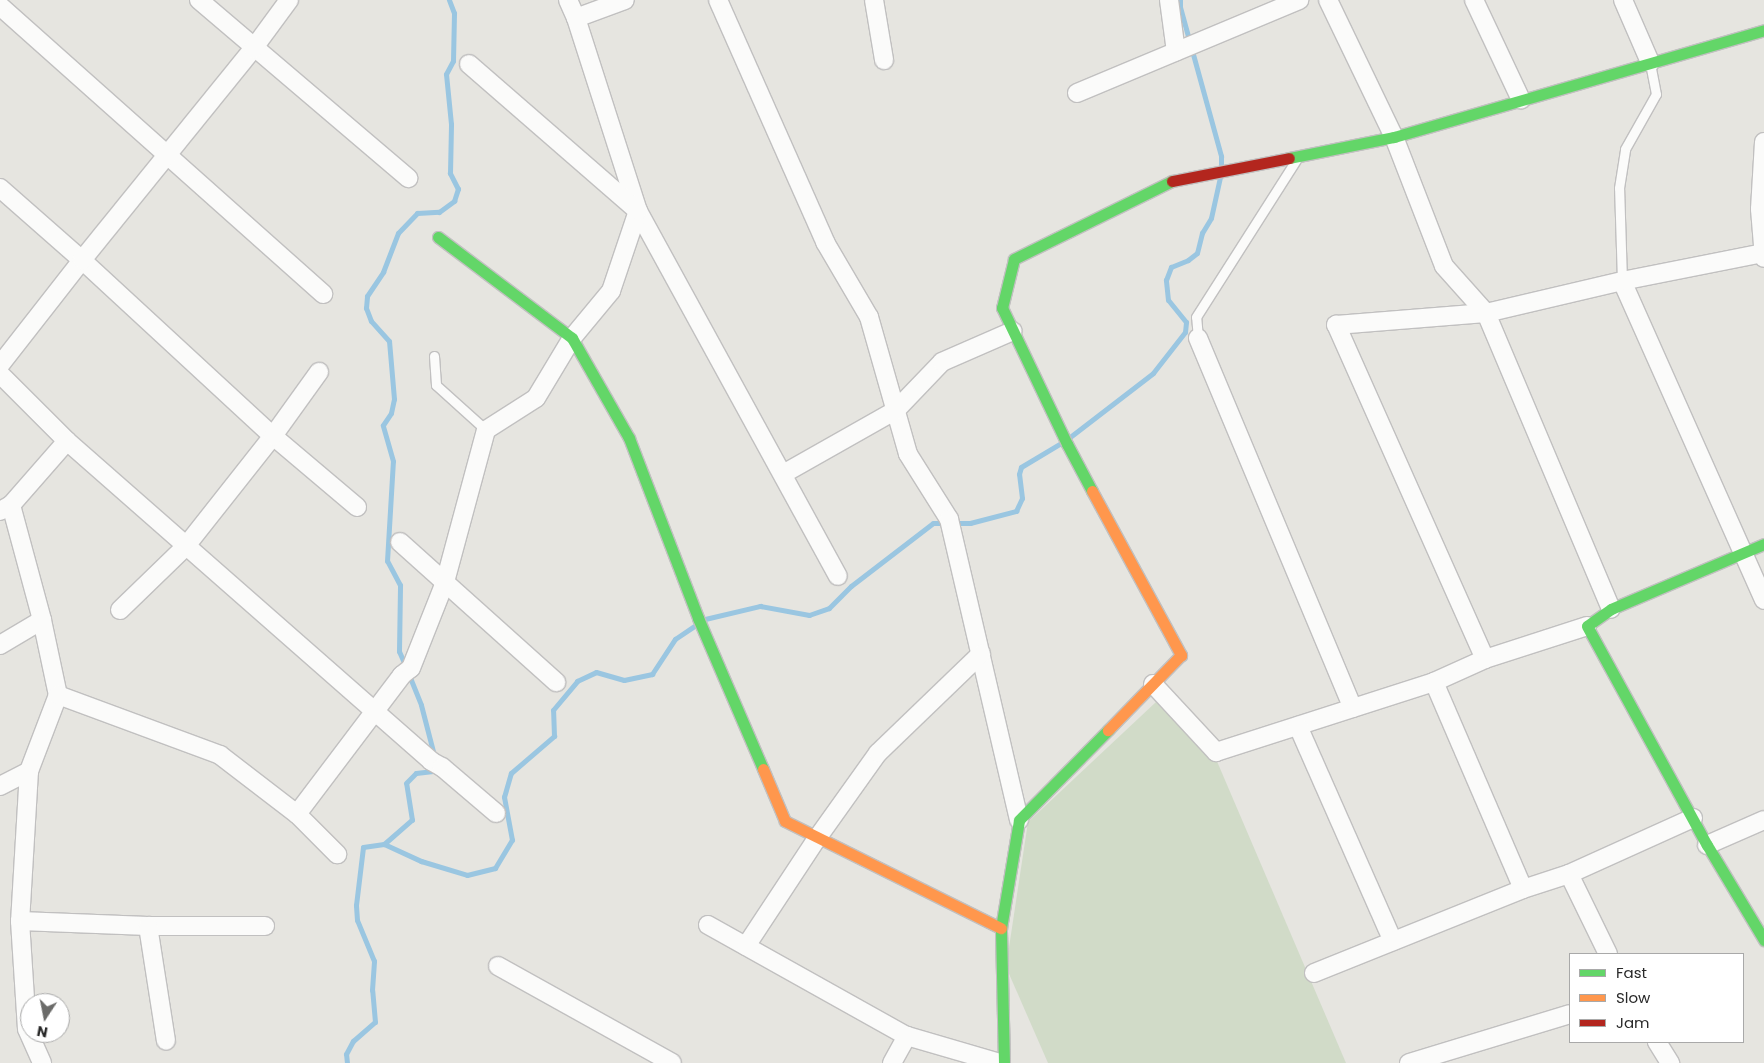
<!DOCTYPE html>
<style>
body{margin:0}
#map{position:relative;width:1764px;height:1063px;overflow:hidden;background:#e6e5e0;font-family:Poppins,sans-serif}
div>[style]{position:absolute}
.cemetery>*{inset:0;background:#d1dbc8}
.stream>*{height:5px;margin:-2.5px;padding:0 2.5px;transform-origin:2.5px;border-radius:2.5px;background:#9ac6e1}
.roads{filter:drop-shadow(1px 0 #c1c0c0) drop-shadow(-1px 0 #c1c0c0) drop-shadow(0 1px #c1c0c0) drop-shadow(0 -1px #c1c0c0)}
.lane>*{height:9px;margin:-4.5px;padding:0 4.5px;transform-origin:4.5px;border-radius:4.5px;background:#fbfbfa}
.street>*{height:18px;margin:-9px;padding:0 9px;transform-origin:9px;border-radius:9px;background:#fbfbfa}
.fast>*{height:11px;margin:-5.5px;padding:0 5.5px;transform-origin:5.5px;border-radius:5.5px;background:#63d668}
.slow>*{height:11px;margin:-5.5px;padding:0 5.5px;transform-origin:5.5px;border-radius:5.5px;background:#ff974d}
.jam>*{height:11px;margin:-5.5px;padding:0 5.5px;transform-origin:5.5px;border-radius:5.5px;background:#b3261e}
span{translate:-50% -50%;white-space:nowrap;text-align:center;line-height:1.15;-webkit-text-stroke:4.5px #fff;paint-order:stroke}
.legend{position:absolute;left:1569px;top:953px;width:175px;height:90px;box-sizing:border-box;background:#fff;border:1px solid #a9a9a9;margin:0;padding:6px 9px;list-style:none;font-size:15px;color:#292929}
.legend li{display:flex;align-items:center;gap:10px;height:25px}
.legend b{width:25px;border:1px solid #a9a9a9}
.north{position:absolute;left:20px;top:993px;width:50px;height:50px;box-sizing:border-box;background:#fff;border:1px solid #a9a9a9;border-radius:50%;rotate:191deg;font-size:14px;font-weight:700;line-height:20px;text-align:center;color:#292929}
.north::after{content:'';display:block;margin:auto;width:18px;height:22px;background:#6b6b69;clip-path:polygon(50% 0,100% 100%,50% 72%,0 100%)}
</style>
<div id="map">
<div class="cemetery">
<div style="clip-path:polygon(1156px 702px,1216px 759px,1346px 1063px,1048px 1063px,1006px 967px,1028px 822px)"></div>
</div>
<div class="stream">
<div style="left:1180px;top:0;width:7px;rotate:90deg"></div>
<div style="left:1180px;top:7px;width:155px;rotate:74.6deg"></div>
<div style="left:1221px;top:156px;width:8px;rotate:90deg"></div>
<div style="left:1070px;top:437px;width:105px;rotate:-37.6deg"></div>
<div style="left:1153px;top:373px;width:52px;rotate:-52deg"></div>
<div style="left:1185px;top:332px;width:10px;rotate:-84deg"></div>
<div style="left:1186px;top:322px;width:28px;rotate:-129deg"></div>
<div style="left:1168px;top:300px;width:20px;rotate:-96deg"></div>
<div style="left:1166px;top:280px;width:14px;rotate:-69deg"></div>
<div style="left:1171px;top:267px;width:18px;rotate:-22deg"></div>
<div style="left:1188px;top:260px;width:11px;rotate:-38deg"></div>
<div style="left:1197px;top:253px;width:21px;rotate:-76deg"></div>
<div style="left:1202px;top:233px;width:17px;rotate:-59deg"></div>
<div style="left:1211px;top:218px;width:42px;rotate:-77.6deg"></div>
<div style="left:705px;top:619px;width:57px;rotate:-13.3deg"></div>
<div style="left:760px;top:606px;width:50px;rotate:10.4deg"></div>
<div style="left:809px;top:615px;width:21px;rotate:-19deg"></div>
<div style="left:829px;top:608px;width:31px;rotate:-45deg"></div>
<div style="left:851px;top:586px;width:103px;rotate:-37.5deg"></div>
<div style="left:933px;top:523px;width:37px"></div>
<div style="left:970px;top:523px;width:48px;rotate:-14.6deg"></div>
<div style="left:1016px;top:511px;width:14px;rotate:-65deg"></div>
<div style="left:1022px;top:498px;width:24px;rotate:-97deg"></div>
<div style="left:1019px;top:474px;width:7px;rotate:-74deg"></div>
<div style="left:1021px;top:467px;width:47px;rotate:-31deg"></div>
<div style="left:406px;top:667px;width:17px;rotate:-114deg"></div>
<div style="left:399px;top:651px;width:66px;rotate:-89.1deg"></div>
<div style="left:400px;top:585px;width:27px;rotate:-118deg"></div>
<div style="left:387px;top:561px;width:100px;rotate:-86.6deg"></div>
<div style="left:393px;top:461px;width:37px;rotate:-106deg"></div>
<div style="left:383px;top:425px;width:14px;rotate:-56deg"></div>
<div style="left:391px;top:413px;width:14px;rotate:-78deg"></div>
<div style="left:394px;top:399px;width:58px;rotate:-94.9deg"></div>
<div style="left:389px;top:341px;width:27px;rotate:-132deg"></div>
<div style="left:371px;top:321px;width:14px;rotate:-111deg"></div>
<div style="left:366px;top:308px;width:12px;rotate:-85deg"></div>
<div style="left:367px;top:296px;width:29px;rotate:-56deg"></div>
<div style="left:383px;top:272px;width:42px;rotate:-69deg"></div>
<div style="left:398px;top:233px;width:28px;rotate:-46deg"></div>
<div style="left:417px;top:213px;width:22px;rotate:-3deg"></div>
<div style="left:439px;top:212px;width:19px;rotate:-36deg"></div>
<div style="left:454px;top:201px;width:13px;rotate:-72deg"></div>
<div style="left:458px;top:189px;width:18px;rotate:-117deg"></div>
<div style="left:450px;top:173px;width:49px;rotate:-88.8deg"></div>
<div style="left:451px;top:124px;width:50px;rotate:-95.7deg"></div>
<div style="left:446px;top:74px;width:15px;rotate:-62deg"></div>
<div style="left:453px;top:61px;width:48px;rotate:-88.8deg"></div>
<div style="left:454px;top:13px;width:14px;rotate:-111deg"></div>
<div style="left:409px;top:675px;width:32px;rotate:68deg"></div>
<div style="left:421px;top:705px;width:56px;rotate:75.5deg"></div>
<div style="left:384px;top:844px;width:41px;rotate:24.7deg"></div>
<div style="left:421px;top:861px;width:48px;rotate:16.9deg"></div>
<div style="left:467px;top:875px;width:29px;rotate:-14deg"></div>
<div style="left:495px;top:868px;width:33px;rotate:-59deg"></div>
<div style="left:512px;top:840px;width:44px;rotate:-100.5deg"></div>
<div style="left:504px;top:797px;width:25px;rotate:-74deg"></div>
<div style="left:511px;top:773px;width:57px;rotate:-40.7deg"></div>
<div style="left:554px;top:736px;width:26px;rotate:-92deg"></div>
<div style="left:553px;top:710px;width:38px;rotate:-50deg"></div>
<div style="left:577px;top:681px;width:21px;rotate:-25deg"></div>
<div style="left:596px;top:672px;width:29px;rotate:16deg"></div>
<div style="left:624px;top:680px;width:29px;rotate:-12deg"></div>
<div style="left:652px;top:674px;width:42px;rotate:-56.7deg"></div>
<div style="left:675px;top:639px;width:23px;rotate:-34deg"></div>
<div style="left:347px;top:1063px;width:9px;rotate:-96deg"></div>
<div style="left:346px;top:1054px;width:15px;rotate:-62deg"></div>
<div style="left:353px;top:1041px;width:29px;rotate:-41deg"></div>
<div style="left:375px;top:1022px;width:32px;rotate:-95deg"></div>
<div style="left:372px;top:990px;width:29px;rotate:-86deg"></div>
<div style="left:374px;top:961px;width:44px;rotate:-112.5deg"></div>
<div style="left:357px;top:920px;width:15px;rotate:-94deg"></div>
<div style="left:356px;top:905px;width:58px;rotate:-83.1deg"></div>
<div style="left:363px;top:847px;width:21px;rotate:-8deg"></div>
<div style="left:384px;top:844px;width:37px;rotate:-41deg"></div>
<div style="left:412px;top:820px;width:37px;rotate:-99deg"></div>
<div style="left:406px;top:783px;width:14px;rotate:-45deg"></div>
<div style="left:416px;top:773px;width:17px;rotate:-7deg"></div>
<div style="left:433px;top:771px;width:4px;rotate:-90deg"></div>
</div>
<div class="roads">
<div class="lane">
<div style="left:1622px;top:281px;width:93px;rotate:-91.8deg"></div>
<div style="left:1619px;top:188px;width:39px;rotate:-81deg"></div>
<div style="left:1625px;top:149px;width:63px;rotate:-60.6deg"></div>
<div style="left:1656px;top:94px;width:32px;rotate:-101deg"></div>
<div style="left:1198px;top:338px;width:21px;rotate:-95deg"></div>
<div style="left:1196px;top:317px;width:186px;rotate:-57.5deg"></div>
<div style="left:434px;top:356px;width:29px;rotate:86deg"></div>
<div style="left:436px;top:385px;width:67px;rotate:42deg"></div>
</div>
<div class="street">
<div style="left:199px;top:0;width:275px;rotate:40.4deg"></div>
<div style="left:568px;top:0;width:20px;rotate:66deg"></div>
<div style="left:576px;top:18px;width:203px;rotate:72.2deg"></div>
<div style="left:638px;top:211px;width:416px;rotate:61.3deg"></div>
<div style="left:718px;top:0;width:265px;rotate:66.1deg"></div>
<div style="left:825px;top:242px;width:87px;rotate:59.6deg"></div>
<div style="left:869px;top:317px;width:142px;rotate:74.1deg"></div>
<div style="left:908px;top:454px;width:77px;rotate:57.8deg"></div>
<div style="left:949px;top:519px;width:309px;rotate:76.9deg"></div>
<div style="left:874px;top:0;width:61px;rotate:80.5deg"></div>
<div style="left:1169px;top:0;width:52px;rotate:82.3deg"></div>
<div style="left:1328px;top:0;width:152px;rotate:64.3deg"></div>
<div style="left:1394px;top:137px;width:138px;rotate:68.8deg"></div>
<div style="left:1444px;top:266px;width:63px;rotate:48.2deg"></div>
<div style="left:1486px;top:313px;width:321px;rotate:67.1deg"></div>
<div style="left:1474px;top:0;width:110px;rotate:64.8deg"></div>
<div style="left:1623px;top:0;width:68px;rotate:66.5deg"></div>
<div style="left:0;top:6px;width:433px;rotate:41.7deg"></div>
<div style="left:576px;top:18px;width:52px;rotate:-20.2deg"></div>
<div style="left:1077px;top:93px;width:241px;rotate:-22.7deg"></div>
<div style="left:1764px;top:142px;width:67px;rotate:93.4deg"></div>
<div style="left:1760px;top:209px;width:49px;rotate:85.3deg"></div>
<div style="left:0;top:188px;width:109px;rotate:41.3deg"></div>
<div style="left:82px;top:260px;width:260px;rotate:42.7deg"></div>
<div style="left:273px;top:436px;width:110px;rotate:40.2deg"></div>
<div style="left:1622px;top:281px;width:349px;rotate:66deg"></div>
<div style="left:1198px;top:338px;width:401px;rotate:67.3deg"></div>
<div style="left:0;top:365px;width:133px;rotate:-52deg"></div>
<div style="left:82px;top:260px;width:272px;rotate:-51deg"></div>
<div style="left:253px;top:49px;width:61px;rotate:-53.7deg"></div>
<div style="left:0;top:374px;width:95px;rotate:45deg"></div>
<div style="left:67px;top:441px;width:485px;rotate:41.3deg"></div>
<div style="left:431px;top:761px;width:13px;rotate:29deg"></div>
<div style="left:442px;top:767px;width:71px;rotate:40.4deg"></div>
<div style="left:783px;top:474px;width:130px;rotate:-29.5deg"></div>
<div style="left:896px;top:410px;width:66px;rotate:-46.2deg"></div>
<div style="left:942px;top:362px;width:77px;rotate:-23.6deg"></div>
<div style="left:11px;top:505px;width:119px;rotate:74.9deg"></div>
<div style="left:42px;top:620px;width:77px;rotate:78deg"></div>
<div style="left:58px;top:695px;width:81px;rotate:110.9deg"></div>
<div style="left:29px;top:771px;width:150px;rotate:93.4deg"></div>
<div style="left:20px;top:921px;width:108px;rotate:86.3deg"></div>
<div style="left:27px;top:1029px;width:37px;rotate:66deg"></div>
<div style="left:0;top:511px;width:13px;rotate:-29deg"></div>
<div style="left:11px;top:505px;width:85px;rotate:-48.8deg"></div>
<div style="left:400px;top:542px;width:210px;rotate:41.9deg"></div>
<div style="left:120px;top:610px;width:92px;rotate:-44.1deg"></div>
<div style="left:186px;top:546px;width:140px;rotate:-51.7deg"></div>
<div style="left:273px;top:436px;width:79px;rotate:-54.3deg"></div>
<div style="left:0;top:645px;width:49px;rotate:-30.8deg"></div>
<div style="left:1485px;top:659px;width:366px;rotate:-114deg"></div>
<div style="left:1336px;top:325px;width:150px;rotate:-4.6deg"></div>
<div style="left:1486px;top:313px;width:140px;rotate:-13.2deg"></div>
<div style="left:1622px;top:281px;width:144px;rotate:-11.2deg"></div>
<div style="left:1434px;top:682px;width:225px;rotate:66.7deg"></div>
<div style="left:1153px;top:684px;width:93px;rotate:47.2deg"></div>
<div style="left:1216px;top:752px;width:229px;rotate:-17.8deg"></div>
<div style="left:1434px;top:682px;width:56px;rotate:-24.3deg"></div>
<div style="left:1485px;top:659px;width:107px;rotate:-17.9deg"></div>
<div style="left:58px;top:695px;width:173px;rotate:20.3deg"></div>
<div style="left:220px;top:755px;width:97px;rotate:37.5deg"></div>
<div style="left:297px;top:814px;width:57px;rotate:45deg"></div>
<div style="left:1298px;top:726px;width:235px;rotate:66.2deg"></div>
<div style="left:0;top:786px;width:33px;rotate:-27deg"></div>
<div style="left:297px;top:814px;width:174px;rotate:-52.9deg"></div>
<div style="left:402px;top:675px;width:11px;rotate:-38deg"></div>
<div style="left:411px;top:668px;width:92px;rotate:-68.4deg"></div>
<div style="left:445px;top:582px;width:157px;rotate:-74.9deg"></div>
<div style="left:486px;top:430px;width:59px;rotate:-32.6deg"></div>
<div style="left:536px;top:398px;width:70px;rotate:-59deg"></div>
<div style="left:572px;top:338px;width:61px;rotate:-50.3deg"></div>
<div style="left:611px;top:291px;width:84px;rotate:-71.4deg"></div>
<div style="left:638px;top:211px;width:224px;rotate:-139deg"></div>
<div style="left:1707px;top:845px;width:62px;rotate:-23.7deg"></div>
<div style="left:1569px;top:874px;width:89px;rotate:64deg"></div>
<div style="left:20px;top:921px;width:128px;rotate:2.2deg"></div>
<div style="left:148px;top:926px;width:117px"></div>
<div style="left:708px;top:925px;width:228px;rotate:29.2deg"></div>
<div style="left:907px;top:1036px;width:97px;rotate:16.2deg"></div>
<div style="left:148px;top:926px;width:116px;rotate:81.1deg"></div>
<div style="left:746px;top:946px;width:131px;rotate:-56.6deg"></div>
<div style="left:818px;top:837px;width:103px;rotate:-54.5deg"></div>
<div style="left:878px;top:753px;width:143px;rotate:-43.9deg"></div>
<div style="left:498px;top:966px;width:199px;rotate:29.1deg"></div>
<div style="left:1314px;top:973px;width:225px;rotate:-21.9deg"></div>
<div style="left:1523px;top:889px;width:48px;rotate:-18.1deg"></div>
<div style="left:1569px;top:874px;width:136px;rotate:-24.3deg"></div>
<div style="left:1657px;top:1042px;width:25px;rotate:58deg"></div>
<div style="left:892px;top:1063px;width:31px;rotate:-61deg"></div>
<div style="left:1409px;top:1063px;width:168px;rotate:-16.9deg"></div>
</div>
<div class="fast">
<div style="left:1289px;top:158px;width:107px;rotate:-11.3deg"></div>
<div style="left:1394px;top:137px;width:385px;rotate:-16.1deg"></div>
<div style="left:438px;top:237px;width:168px;rotate:37deg"></div>
<div style="left:572px;top:338px;width:115px;rotate:60.3deg"></div>
<div style="left:629px;top:438px;width:193px;rotate:69deg"></div>
<div style="left:698px;top:618px;width:164px;rotate:66.7deg"></div>
<div style="left:1092px;top:491px;width:53px;rotate:-118deg"></div>
<div style="left:1067px;top:444px;width:151px;rotate:-115.5deg"></div>
<div style="left:1002px;top:308px;width:50px;rotate:-76.2deg"></div>
<div style="left:1014px;top:259px;width:176px;rotate:-26.3deg"></div>
<div style="left:1764px;top:544px;width:166px;rotate:157deg"></div>
<div style="left:1611px;top:609px;width:29px;rotate:145deg"></div>
<div style="left:1587px;top:626px;width:250px;rotate:61.3deg"></div>
<div style="left:1707px;top:845px;width:111px;rotate:59deg"></div>
<div style="left:1004px;top:1063px;width:135px;rotate:-91.3deg"></div>
<div style="left:1001px;top:928px;width:109px;rotate:-80.5deg"></div>
<div style="left:1019px;top:820px;width:127px;rotate:-45.3deg"></div>
</div>
<div class="slow">
<div style="left:1092px;top:491px;width:187px;rotate:61.5deg"></div>
<div style="left:1181px;top:655px;width:105px;rotate:134.2deg"></div>
<div style="left:763px;top:769px;width:56px;rotate:67.1deg"></div>
<div style="left:785px;top:821px;width:241px;rotate:26.4deg"></div>
</div>
<div class="jam">
<div style="left:1172px;top:181px;width:119px;rotate:-11.1deg"></div>
</div>
</div>
<ul class="legend">
<li><b style="height:6px;background:#63d668"></b>Fast</li>
<li><b style="height:6px;background:#ff974d"></b>Slow</li>
<li><b style="height:6px;background:#b3261e"></b>Jam</li>
</ul>
<div class="north">N</div>
</div>
